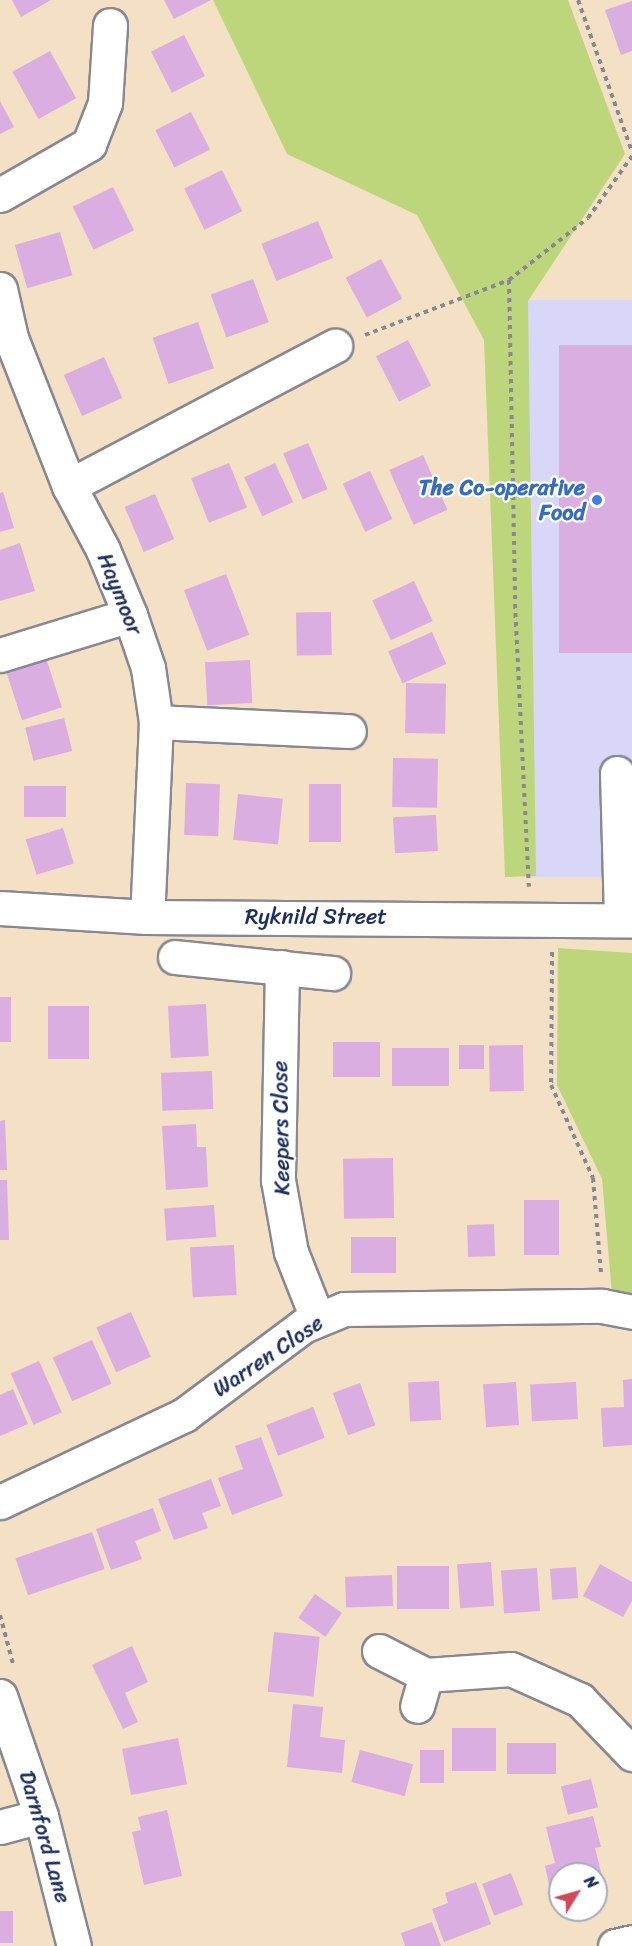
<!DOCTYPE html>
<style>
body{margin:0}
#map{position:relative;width:632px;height:1946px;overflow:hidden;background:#f3e0c5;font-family:Sriracha,sans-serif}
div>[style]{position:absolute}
.built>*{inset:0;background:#d8d7f8;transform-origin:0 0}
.green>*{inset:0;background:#bed67b}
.building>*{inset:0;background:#daaee0;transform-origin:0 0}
.path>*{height:4px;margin-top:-2px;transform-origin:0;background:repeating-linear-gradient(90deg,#878892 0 4.5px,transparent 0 9px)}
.roads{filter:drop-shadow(2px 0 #878892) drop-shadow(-2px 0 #878892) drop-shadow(0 2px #878892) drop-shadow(0 -2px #878892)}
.minor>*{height:33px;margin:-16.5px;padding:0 16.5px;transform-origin:16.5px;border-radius:16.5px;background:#fff}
.dots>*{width:16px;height:16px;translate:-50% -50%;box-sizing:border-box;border:3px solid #fff;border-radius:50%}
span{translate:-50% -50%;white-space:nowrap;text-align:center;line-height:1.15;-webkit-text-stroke:4.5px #fff;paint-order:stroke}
.shop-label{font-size:22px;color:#366cbe;font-weight:700}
.right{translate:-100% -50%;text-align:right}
.street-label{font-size:22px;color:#1b2f5e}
.north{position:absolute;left:548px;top:1862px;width:60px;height:60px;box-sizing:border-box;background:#fff;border:2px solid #a4acbf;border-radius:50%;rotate:53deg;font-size:16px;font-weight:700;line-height:24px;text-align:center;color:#1b2f5e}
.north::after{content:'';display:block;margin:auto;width:21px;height:27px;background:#d1495b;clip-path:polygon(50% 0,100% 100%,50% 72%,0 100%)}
</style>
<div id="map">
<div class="built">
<div style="left:632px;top:300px;width:577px;height:104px;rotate:90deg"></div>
</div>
<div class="green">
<div style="clip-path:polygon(213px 0,568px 0,625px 154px,528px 301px,536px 876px,505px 877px,484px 340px,417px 215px,287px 154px)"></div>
<div style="clip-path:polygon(558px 948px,632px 953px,632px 1297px,612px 1294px,602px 1179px,557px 1085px)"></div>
</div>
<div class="building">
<div style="clip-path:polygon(12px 0,51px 0,21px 17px)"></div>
<div style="clip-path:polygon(164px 0,211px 0,174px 19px)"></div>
<div style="clip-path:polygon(632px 1px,632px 51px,621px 55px,605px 10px)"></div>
<div style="left:184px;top:35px;width:46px;height:37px;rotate:63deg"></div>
<div style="left:50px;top:51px;width:54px;height:43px;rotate:61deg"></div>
<div style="clip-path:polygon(0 101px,14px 127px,0 134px)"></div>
<div style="left:191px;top:112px;width:42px;height:40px;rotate:63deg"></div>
<div style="left:222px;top:170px;width:46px;height:42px;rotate:64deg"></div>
<div style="left:113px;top:187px;width:48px;height:45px;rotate:64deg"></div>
<div style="left:318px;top:221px;width:40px;height:61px;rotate:68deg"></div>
<div style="left:60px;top:232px;width:45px;height:47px;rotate:74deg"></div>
<div style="left:381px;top:259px;width:45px;height:40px;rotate:62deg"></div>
<div style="left:253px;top:279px;width:46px;height:45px;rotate:70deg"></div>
<div style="left:198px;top:322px;width:49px;height:48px;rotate:71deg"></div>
<div style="left:408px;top:340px;width:51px;height:36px;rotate:63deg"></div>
<div style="left:632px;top:345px;width:308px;height:73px;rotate:90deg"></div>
<div style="left:104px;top:357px;width:45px;height:44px;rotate:66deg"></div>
<div style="left:308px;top:443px;width:50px;height:27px;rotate:67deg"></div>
<div style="left:423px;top:455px;width:60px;height:37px;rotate:66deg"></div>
<div style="left:229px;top:463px;width:48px;height:41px;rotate:68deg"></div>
<div style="left:275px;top:463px;width:43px;height:34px;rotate:65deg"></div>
<div style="left:370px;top:471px;width:53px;height:30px;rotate:65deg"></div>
<div style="clip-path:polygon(3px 492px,14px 528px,0 532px,0 493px)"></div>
<div style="left:155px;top:494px;width:49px;height:33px;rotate:67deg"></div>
<div style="clip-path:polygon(20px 543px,35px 591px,0 601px,0 550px)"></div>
<div style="left:226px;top:574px;width:65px;height:45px;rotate:69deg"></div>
<div style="left:414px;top:581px;width:44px;height:46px;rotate:65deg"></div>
<div style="left:331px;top:612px;width:43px;height:35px;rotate:89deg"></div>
<div style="left:432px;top:632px;width:35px;height:48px;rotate:66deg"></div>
<div style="left:44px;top:652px;width:58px;height:42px;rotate:72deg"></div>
<div style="left:250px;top:660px;width:43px;height:45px;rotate:87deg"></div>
<div style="left:406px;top:683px;width:40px;height:50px;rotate:1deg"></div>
<div style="left:64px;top:718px;width:34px;height:40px;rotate:76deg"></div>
<div style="left:393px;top:758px;width:45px;height:49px;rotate:1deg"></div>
<div style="left:186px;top:783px;width:34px;height:52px;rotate:2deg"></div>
<div style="left:309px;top:784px;width:32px;height:58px"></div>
<div style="left:24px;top:786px;width:42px;height:31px"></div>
<div style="left:238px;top:794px;width:45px;height:46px;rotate:6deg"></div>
<div style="left:436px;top:815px;width:36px;height:43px;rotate:87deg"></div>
<div style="left:63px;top:828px;width:37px;height:39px;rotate:73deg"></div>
<div style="left:0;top:997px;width:11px;height:45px"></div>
<div style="left:206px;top:1004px;width:52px;height:38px;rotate:87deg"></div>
<div style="left:89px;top:1006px;width:53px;height:41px;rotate:90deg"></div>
<div style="left:380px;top:1042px;width:35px;height:47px;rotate:90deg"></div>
<div style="left:459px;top:1045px;width:25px;height:24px"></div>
<div style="left:523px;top:1045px;width:46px;height:34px;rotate:89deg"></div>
<div style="left:449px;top:1048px;width:38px;height:57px;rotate:90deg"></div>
<div style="left:212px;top:1071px;width:38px;height:51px;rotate:88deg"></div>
<div style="clip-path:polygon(5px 1120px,7px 1170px,0 1170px,0 1121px)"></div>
<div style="clip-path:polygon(196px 1124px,197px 1147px,206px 1147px,208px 1187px,166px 1190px,162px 1126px)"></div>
<div style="left:393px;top:1158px;width:60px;height:50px;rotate:89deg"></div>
<div style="clip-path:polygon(0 1180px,7px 1180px,9px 1240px,0 1240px)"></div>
<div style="left:524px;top:1200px;width:35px;height:55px"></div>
<div style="left:214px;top:1205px;width:32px;height:50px;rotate:86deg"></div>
<div style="left:494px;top:1224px;width:32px;height:27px;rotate:88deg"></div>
<div style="left:351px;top:1237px;width:45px;height:36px"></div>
<div style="left:234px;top:1245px;width:50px;height:44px;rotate:87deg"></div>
<div style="left:131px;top:1312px;width:49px;height:38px;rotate:66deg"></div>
<div style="left:92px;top:1340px;width:48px;height:43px;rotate:66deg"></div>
<div style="left:39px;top:1361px;width:56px;height:31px;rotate:66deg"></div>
<div style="clip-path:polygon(632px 1379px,632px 1445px,603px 1447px,601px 1408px,624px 1407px,623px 1380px)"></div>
<div style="left:439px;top:1381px;width:39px;height:31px;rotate:87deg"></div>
<div style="left:516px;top:1382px;width:43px;height:33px;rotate:86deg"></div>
<div style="left:576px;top:1382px;width:37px;height:46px;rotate:87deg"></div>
<div style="left:360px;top:1383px;width:45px;height:29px;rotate:70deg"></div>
<div style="clip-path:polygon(13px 1389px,28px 1424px,0 1436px,0 1395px)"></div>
<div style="left:313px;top:1407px;width:33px;height:50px;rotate:69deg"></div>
<div style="clip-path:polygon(261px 1437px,283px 1496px,232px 1515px,218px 1478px,243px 1469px,235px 1446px)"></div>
<div style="clip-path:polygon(211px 1479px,221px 1506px,202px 1513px,208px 1528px,174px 1540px,158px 1499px)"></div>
<div style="clip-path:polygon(153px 1508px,161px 1531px,135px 1541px,142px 1559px,111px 1570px,96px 1529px)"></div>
<div style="left:92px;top:1532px;width:39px;height:81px;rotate:71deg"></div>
<div style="left:491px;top:1562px;width:44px;height:34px;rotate:86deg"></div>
<div style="clip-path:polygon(600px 1564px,632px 1582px,632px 1601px,623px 1617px,583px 1596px)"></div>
<div style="left:397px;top:1566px;width:52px;height:43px"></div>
<div style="left:576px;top:1567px;width:31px;height:26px;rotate:86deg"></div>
<div style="left:537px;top:1568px;width:43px;height:36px;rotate:86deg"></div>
<div style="left:392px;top:1575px;width:31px;height:47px;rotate:88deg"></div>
<div style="left:315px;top:1594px;width:33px;height:29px;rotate:35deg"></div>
<div style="left:274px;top:1632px;width:46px;height:60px;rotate:6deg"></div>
<div style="clip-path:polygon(132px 1646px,148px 1682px,125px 1693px,138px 1722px,123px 1729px,92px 1665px)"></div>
<div style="clip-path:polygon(293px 1704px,323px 1707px,320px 1737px,345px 1740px,342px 1773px,287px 1767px)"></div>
<div style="left:452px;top:1728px;width:44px;height:43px"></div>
<div style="left:178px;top:1738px;width:47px;height:57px;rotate:79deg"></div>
<div style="left:507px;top:1743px;width:49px;height:31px"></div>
<div style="left:360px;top:1750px;width:55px;height:33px;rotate:15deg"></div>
<div style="left:420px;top:1750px;width:24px;height:33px"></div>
<div style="left:591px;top:1779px;width:29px;height:31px;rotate:76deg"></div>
<div style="clip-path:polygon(167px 1810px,182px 1876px,144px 1885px,132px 1832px,141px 1830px,138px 1817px)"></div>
<div style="clip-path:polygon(593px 1816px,601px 1847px,595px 1848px,603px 1880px,596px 1882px,596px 1874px,560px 1874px,560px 1891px,551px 1893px,545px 1866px,555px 1863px,546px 1827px)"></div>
<div style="left:511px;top:1873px;width:34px;height:31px;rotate:69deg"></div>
<div style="clip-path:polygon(476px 1882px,491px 1924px,444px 1942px,432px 1909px,448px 1903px,445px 1893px)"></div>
<div style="left:0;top:1911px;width:13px;height:32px"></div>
<div style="clip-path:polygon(432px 1922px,441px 1946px,405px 1946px,401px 1933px)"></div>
</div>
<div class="path">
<div style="left:578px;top:0;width:161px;rotate:70.4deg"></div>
<div style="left:509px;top:280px;width:100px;rotate:-38.1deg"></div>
<div style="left:588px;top:218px;width:76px;rotate:-54.6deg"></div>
<div style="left:365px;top:335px;width:154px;rotate:-20.9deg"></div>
<div style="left:509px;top:280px;width:324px;rotate:88.9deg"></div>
<div style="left:515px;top:604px;width:283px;rotate:87.2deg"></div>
<div style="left:552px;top:952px;width:133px;rotate:90.4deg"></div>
<div style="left:551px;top:1085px;width:102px;rotate:65.7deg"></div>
<div style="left:593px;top:1178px;width:96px;rotate:85.2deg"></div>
<div style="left:0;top:1615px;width:51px;rotate:75.1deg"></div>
</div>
<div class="roads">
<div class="minor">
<div style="left:0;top:195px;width:103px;rotate:-29.8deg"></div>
<div style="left:89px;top:144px;width:44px;rotate:-68.7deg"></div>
<div style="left:105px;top:103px;width:78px;rotate:-86.3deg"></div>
<div style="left:0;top:289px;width:50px;rotate:77.3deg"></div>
<div style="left:11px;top:338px;width:159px;rotate:68.6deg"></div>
<div style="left:69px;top:486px;width:72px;rotate:62deg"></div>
<div style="left:103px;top:550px;width:70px;rotate:67.4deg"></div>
<div style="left:130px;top:615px;width:56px;rotate:71.2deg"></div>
<div style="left:148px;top:668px;width:55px;rotate:81.6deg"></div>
<div style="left:156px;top:722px;width:195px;rotate:92.6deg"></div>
<div style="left:69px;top:486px;width:301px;rotate:-27.8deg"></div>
<div style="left:0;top:655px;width:136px;rotate:-17.1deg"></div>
<div style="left:156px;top:722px;width:193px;rotate:2.7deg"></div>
<div style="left:617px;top:773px;width:147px;rotate:88.4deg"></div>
<div style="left:0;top:908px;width:147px;rotate:3.5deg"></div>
<div style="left:147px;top:917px;width:485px;rotate:0.4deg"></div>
<div style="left:175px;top:957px;width:159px;rotate:5.8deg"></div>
<div style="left:282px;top:967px;width:213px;rotate:91.1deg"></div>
<div style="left:278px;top:1180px;width:73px;rotate:79.8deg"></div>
<div style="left:291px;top:1252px;width:71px;rotate:68.5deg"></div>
<div style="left:0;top:1502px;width:204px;rotate:-25.3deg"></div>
<div style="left:184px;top:1415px;width:149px;rotate:-36.8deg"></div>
<div style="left:303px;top:1326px;width:44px;rotate:-22.5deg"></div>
<div style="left:344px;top:1309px;width:258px;rotate:-0.7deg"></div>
<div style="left:602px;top:1306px;width:31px;rotate:11deg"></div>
<div style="left:379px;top:1651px;width:53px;rotate:27.1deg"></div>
<div style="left:426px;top:1675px;width:32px;rotate:106deg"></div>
<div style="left:426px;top:1675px;width:85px;rotate:-4deg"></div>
<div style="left:511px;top:1669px;width:76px;rotate:24.2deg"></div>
<div style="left:580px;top:1700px;width:75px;rotate:46.1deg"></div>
<div style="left:0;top:1696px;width:127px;rotate:71.1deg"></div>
<div style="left:41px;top:1816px;width:134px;rotate:75.8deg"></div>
<div style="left:0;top:1827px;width:42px;rotate:-15deg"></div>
<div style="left:615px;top:1946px;width:17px;rotate:-13deg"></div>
</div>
</div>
<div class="dots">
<div style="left:597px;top:500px;background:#3f7fe0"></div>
</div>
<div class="shop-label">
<span class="right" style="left:585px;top:500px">The Co-operative<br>Food</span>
</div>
<div class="street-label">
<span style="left:120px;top:594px;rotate:68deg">Haymoor</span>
<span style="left:316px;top:917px">Ryknild Street</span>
<span style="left:281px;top:1128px;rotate:-91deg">Keepers Close</span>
<span style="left:268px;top:1356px;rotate:-34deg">Warren Close</span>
<span style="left:45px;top:1837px;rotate:74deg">Darnford Lane</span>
</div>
<div class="north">N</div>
</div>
